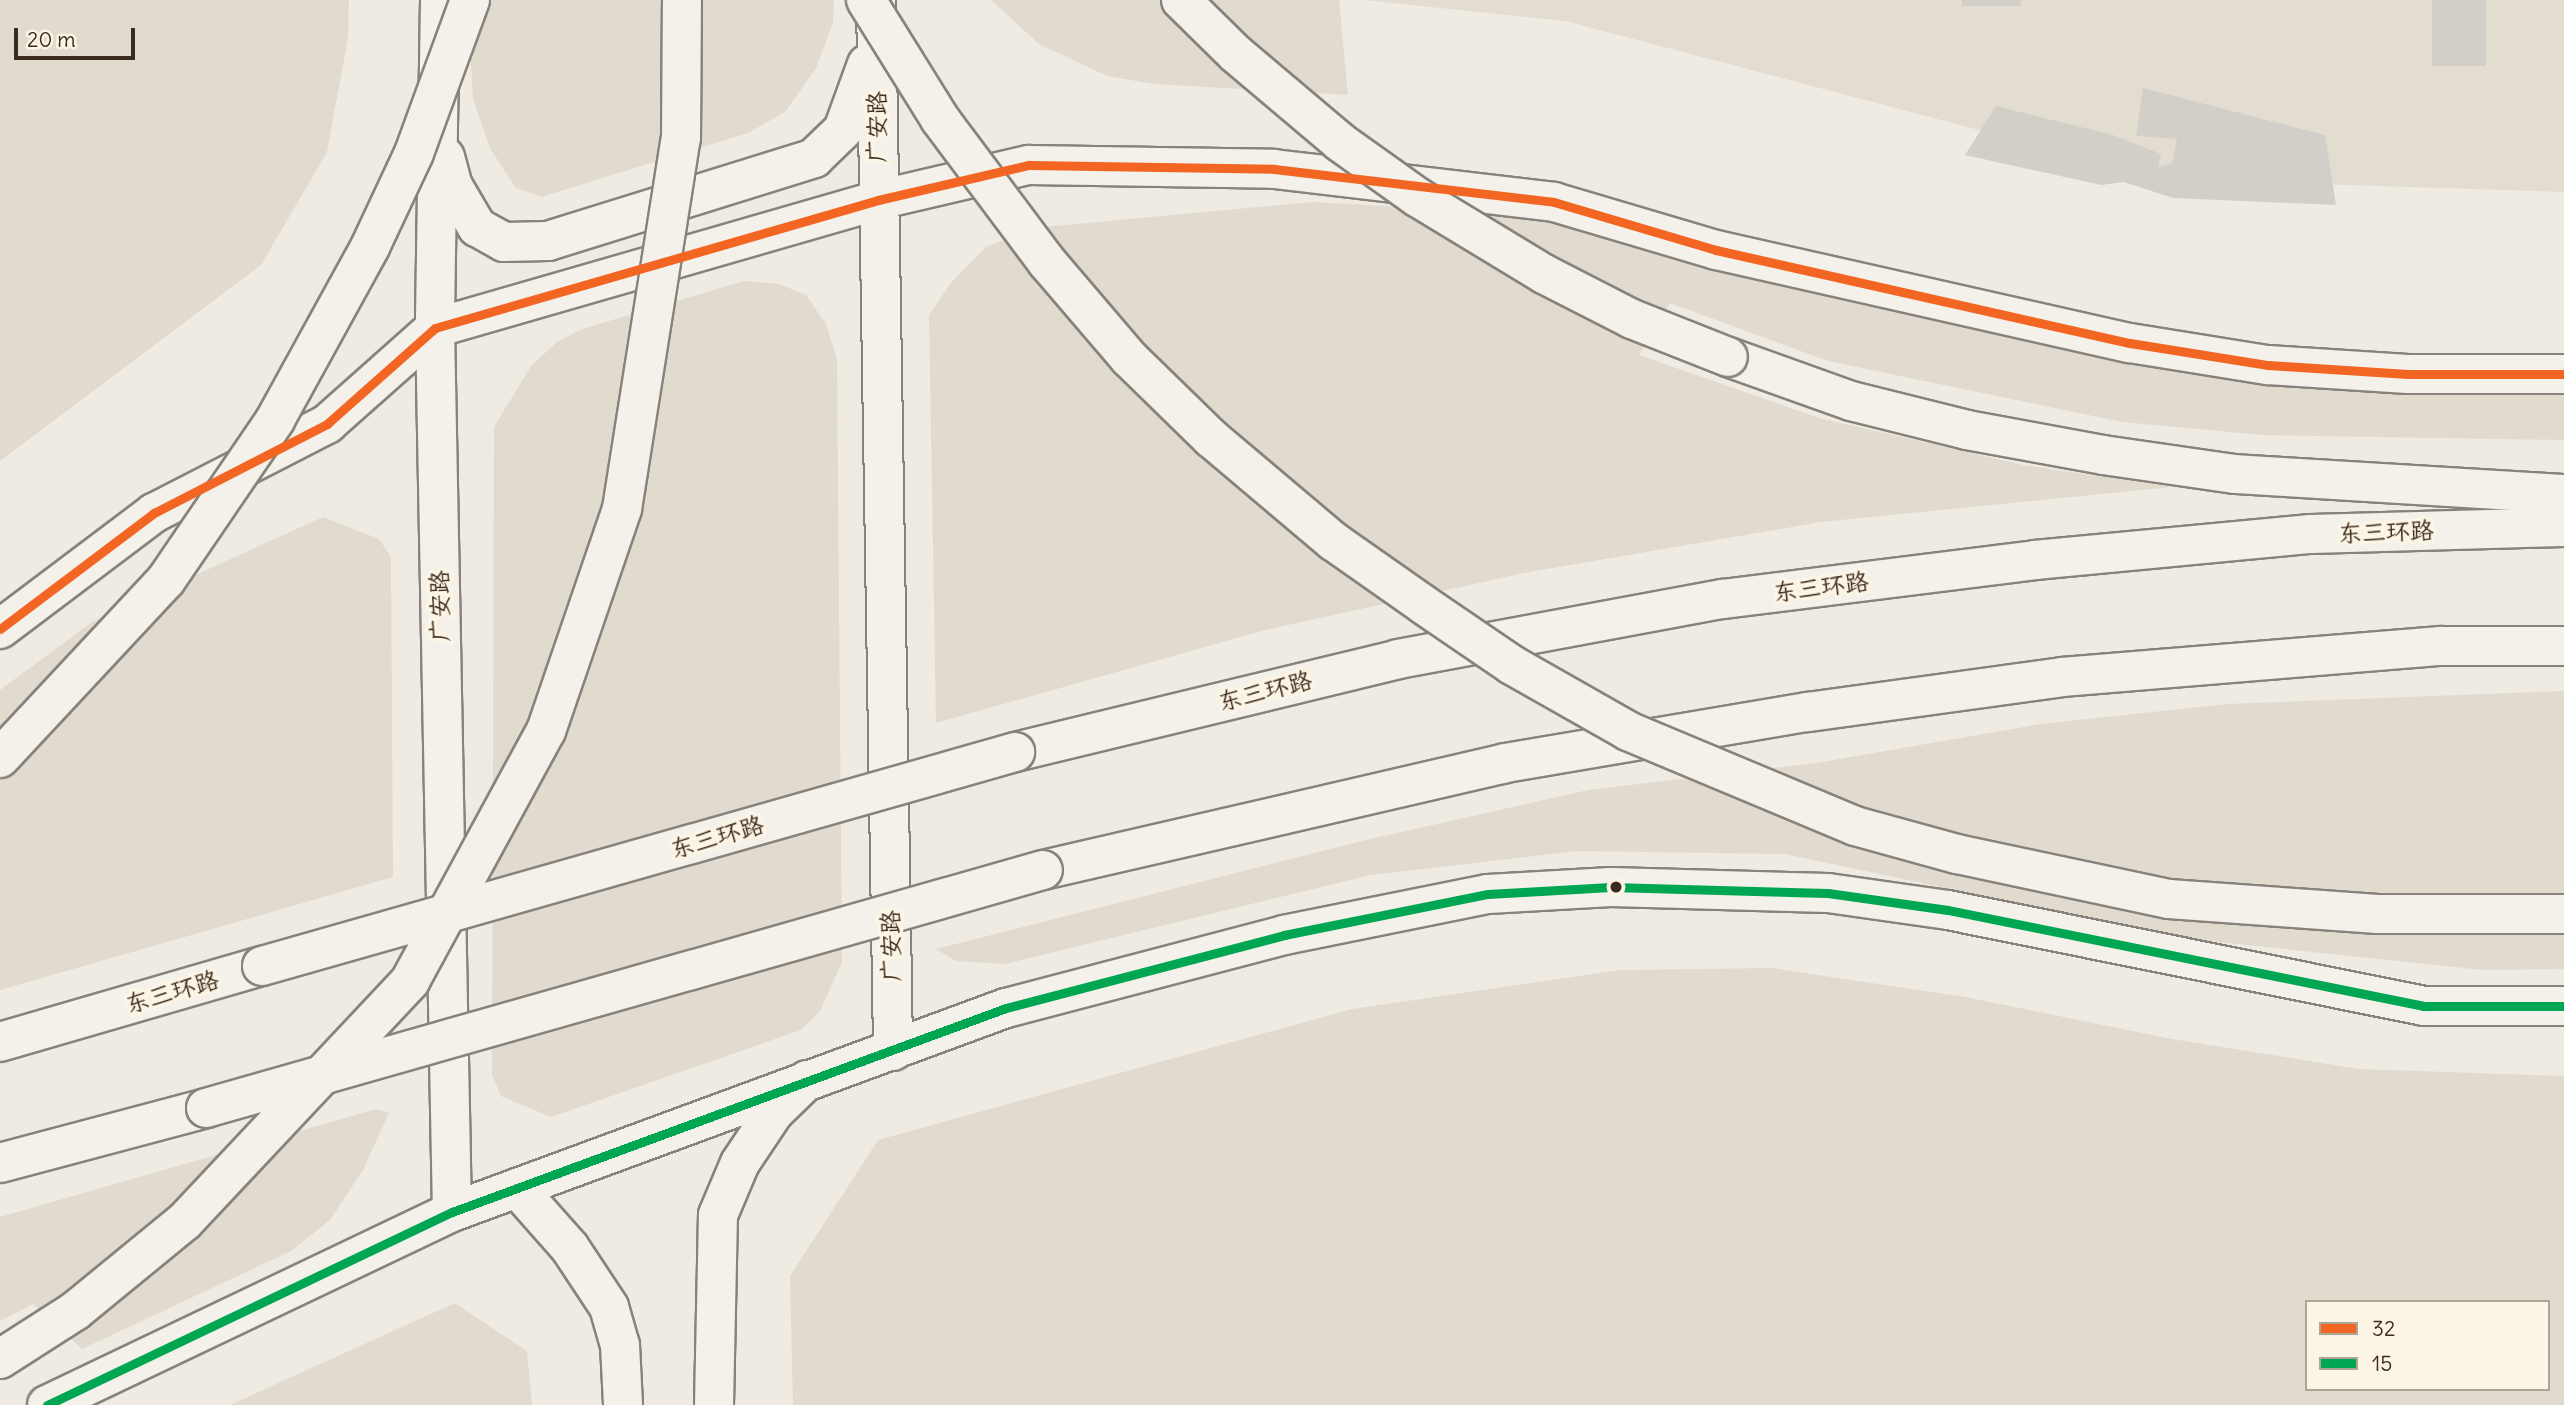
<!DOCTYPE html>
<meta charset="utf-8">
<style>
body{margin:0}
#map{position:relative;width:2564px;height:1405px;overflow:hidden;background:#efebe2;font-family:Delius,"LXGW WenKai TC",sans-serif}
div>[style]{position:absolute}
.built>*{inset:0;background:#e3dcd0}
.green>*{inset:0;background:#e1dace}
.building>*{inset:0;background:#d2cec8;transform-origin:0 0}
.roads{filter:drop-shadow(2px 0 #87827b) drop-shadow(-2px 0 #87827b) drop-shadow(0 2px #87827b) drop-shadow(0 -2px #87827b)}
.minor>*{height:38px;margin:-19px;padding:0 19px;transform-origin:19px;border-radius:19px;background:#f4f1ea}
.major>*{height:38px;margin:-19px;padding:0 19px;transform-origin:19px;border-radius:19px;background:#f4f1ea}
.highway>*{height:38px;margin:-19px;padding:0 19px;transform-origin:19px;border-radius:19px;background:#f4f1ea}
.bridges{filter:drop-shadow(2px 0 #87827b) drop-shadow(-2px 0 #87827b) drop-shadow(0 2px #87827b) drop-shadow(0 -2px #87827b)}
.highway-bridge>*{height:38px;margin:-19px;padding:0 19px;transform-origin:19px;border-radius:19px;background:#f4f1ea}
.bus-1>*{height:9px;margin:-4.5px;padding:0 4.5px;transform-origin:4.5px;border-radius:4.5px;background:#f26522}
.bus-2>*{height:9px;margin:-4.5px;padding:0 4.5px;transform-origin:4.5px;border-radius:4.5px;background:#00a651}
.dots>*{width:19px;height:19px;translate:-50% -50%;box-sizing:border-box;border:4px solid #fcf5e5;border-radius:50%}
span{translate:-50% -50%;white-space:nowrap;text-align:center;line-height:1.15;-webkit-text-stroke:7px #fcf5e5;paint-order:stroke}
.street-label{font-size:24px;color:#3b2a1e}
.legend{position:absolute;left:2305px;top:1300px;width:245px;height:91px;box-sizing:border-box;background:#fcf5e5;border:2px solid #afa495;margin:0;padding:9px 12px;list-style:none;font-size:21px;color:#3b2a1e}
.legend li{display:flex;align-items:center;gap:14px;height:35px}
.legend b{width:35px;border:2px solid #afa495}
.scale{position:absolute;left:14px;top:28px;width:121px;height:32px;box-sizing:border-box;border:4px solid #3b2a1e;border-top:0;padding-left:9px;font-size:21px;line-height:24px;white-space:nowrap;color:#3b2a1e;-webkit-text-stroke:5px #fcf5e5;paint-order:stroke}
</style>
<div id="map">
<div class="built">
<div style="clip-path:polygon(1364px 0,2564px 0,2564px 192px,2165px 179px,1565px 21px)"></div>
</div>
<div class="green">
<div style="clip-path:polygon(0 0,349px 0,348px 38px,327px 152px,261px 265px,0 461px)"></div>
<div style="clip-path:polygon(467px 0,834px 0,833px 23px,816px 68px,785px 112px,748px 133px,541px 197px,515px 187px,490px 148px,473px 99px)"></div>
<div style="clip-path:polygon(991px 0,1339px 0,1348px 95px,1154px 84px,1107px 76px,1039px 44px)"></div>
<div style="clip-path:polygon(1312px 202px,1561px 215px,1965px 323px,2564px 383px,2564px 440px,2262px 435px,2122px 422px,1828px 361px,1670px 303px,1639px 355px,1819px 418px,2023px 465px,2172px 487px,1821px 522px,1524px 573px,1265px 630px,936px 723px,929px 315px,951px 283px,986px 247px,1033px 228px)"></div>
<div style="clip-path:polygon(744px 281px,779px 284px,806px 295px,826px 324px,837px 359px,842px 962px,820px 1011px,801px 1030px,551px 1117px,501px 1096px,492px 1075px,494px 427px,531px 366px,557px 342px,582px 329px)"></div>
<div style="clip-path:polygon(323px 517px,379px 539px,391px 557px,393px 877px,0 990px,0 690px,92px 622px)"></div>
<div style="clip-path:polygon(2564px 691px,2564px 969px,2483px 970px,2181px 938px,1785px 854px,1577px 851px,1371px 875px,1005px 964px,956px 961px,936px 949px,1366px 840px,1588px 790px,1816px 763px,2041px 724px,2227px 704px)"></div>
<div style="clip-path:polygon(evenodd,1772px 968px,1965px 997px,2172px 1039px,2359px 1069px,2564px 1076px,2564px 1405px,793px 1405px,790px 1276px,878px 1140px,1352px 1009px,1620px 970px,1772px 968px,2307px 1302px,2548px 1302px,2548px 1389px,2307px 1389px,2307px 1302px)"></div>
<div style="clip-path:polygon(376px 1109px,389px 1113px,363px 1170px,330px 1220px,291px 1251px,82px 1349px,33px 1304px,0 1321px,0 1217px)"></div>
<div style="clip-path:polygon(455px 1303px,527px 1351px,532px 1405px,230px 1405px)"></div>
</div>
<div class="building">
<div style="left:1962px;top:0;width:59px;height:6px"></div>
<div style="left:2432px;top:0;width:54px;height:66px"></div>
<div style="clip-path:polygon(2143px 88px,2325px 135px,2336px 205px,2173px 198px,2124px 182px,2101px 185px,1965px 155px,1996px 106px,2113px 135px,2161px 154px,2158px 167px,2172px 164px,2177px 139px,2136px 136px)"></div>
</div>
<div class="roads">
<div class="minor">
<div style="left:517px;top:1188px;width:80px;rotate:48.5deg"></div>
<div style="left:570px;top:1248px;width:71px;rotate:56.5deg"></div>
<div style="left:609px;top:1307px;width:40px;rotate:74deg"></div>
<div style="left:620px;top:1345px;width:60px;rotate:87.1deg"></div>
<div style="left:714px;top:1405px;width:190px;rotate:-88.8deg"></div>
<div style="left:718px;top:1215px;width:56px;rotate:-67.1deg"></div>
<div style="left:740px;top:1163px;width:61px;rotate:-56.3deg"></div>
<div style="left:774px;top:1112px;width:46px;rotate:-44.1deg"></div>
</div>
<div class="major">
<div style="left:440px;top:0;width:328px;rotate:90.9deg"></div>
<div style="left:435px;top:328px;width:884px;rotate:88.9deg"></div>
<div style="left:876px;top:0;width:1051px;rotate:89.07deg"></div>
<div style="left:445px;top:157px;width:30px;rotate:75deg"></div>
<div style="left:453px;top:186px;width:48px;rotate:59.7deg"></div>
<div style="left:477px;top:227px;width:31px;rotate:29deg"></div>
<div style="left:504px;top:242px;width:44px;rotate:-1.3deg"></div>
<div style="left:548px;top:241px;width:279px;rotate:-17.3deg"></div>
<div style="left:814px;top:158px;width:40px;rotate:-44deg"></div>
<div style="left:843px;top:130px;width:70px;rotate:-70deg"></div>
<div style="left:0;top:629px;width:193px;rotate:-37deg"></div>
<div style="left:154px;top:513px;width:195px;rotate:-27.2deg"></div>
<div style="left:327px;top:424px;width:144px;rotate:-41.6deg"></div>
<div style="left:435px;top:328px;width:461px;rotate:-16.1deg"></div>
<div style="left:878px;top:200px;width:155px;rotate:-13.1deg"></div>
<div style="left:1029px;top:165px;width:245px;rotate:0.9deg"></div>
<div style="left:1274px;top:169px;width:282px;rotate:6.7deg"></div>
<div style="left:1554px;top:202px;width:169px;rotate:16.5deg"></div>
<div style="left:1716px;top:250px;width:424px;rotate:12.7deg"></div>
<div style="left:2130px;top:343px;width:140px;rotate:9.1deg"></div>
<div style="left:2268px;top:365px;width:140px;rotate:3.7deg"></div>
<div style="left:2408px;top:374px;width:156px"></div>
<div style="left:47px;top:1405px;width:449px;rotate:-25.5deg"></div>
<div style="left:452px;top:1212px;width:590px;rotate:-20.22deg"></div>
<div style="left:1006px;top:1008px;width:287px;rotate:-14.7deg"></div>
<div style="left:1284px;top:935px;width:208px;rotate:-11.4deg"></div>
<div style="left:1488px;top:894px;width:123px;rotate:-3.3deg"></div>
<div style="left:1611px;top:887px;width:217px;rotate:1.6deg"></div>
<div style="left:1828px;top:893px;width:121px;rotate:8.1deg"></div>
<div style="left:1948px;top:910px;width:485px;rotate:11.4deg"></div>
<div style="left:2423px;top:1006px;width:141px"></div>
</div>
<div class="highway">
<div style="left:1728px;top:357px;width:131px;rotate:19.7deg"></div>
<div style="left:1851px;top:401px;width:120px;rotate:14deg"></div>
<div style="left:1967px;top:430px;width:138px;rotate:10.4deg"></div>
<div style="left:2103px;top:455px;width:133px;rotate:8.2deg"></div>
<div style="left:2235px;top:474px;width:330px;rotate:3.5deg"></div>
<div style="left:1015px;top:752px;width:394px;rotate:-13.6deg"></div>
<div style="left:1398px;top:659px;width:330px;rotate:-10.5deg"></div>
<div style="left:1723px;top:599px;width:314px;rotate:-7.1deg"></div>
<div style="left:2035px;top:560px;width:277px;rotate:-5.4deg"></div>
<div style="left:2311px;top:534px;width:253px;rotate:-1.6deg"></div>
<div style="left:1043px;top:870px;width:474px;rotate:-13deg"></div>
<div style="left:1505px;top:763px;width:307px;rotate:-9.6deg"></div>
<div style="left:1808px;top:712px;width:256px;rotate:-7.8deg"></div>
<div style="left:2062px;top:677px;width:380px;rotate:-4.7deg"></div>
<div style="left:2441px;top:646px;width:123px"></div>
<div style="left:0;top:1042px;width:273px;rotate:-16.2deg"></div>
<div style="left:0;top:1163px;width:213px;rotate:-14.9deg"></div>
</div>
</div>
<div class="bridges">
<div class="highway-bridge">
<div style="left:866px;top:0;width:140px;rotate:58.1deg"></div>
<div style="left:940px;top:119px;width:179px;rotate:53.2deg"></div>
<div style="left:1047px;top:262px;width:126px;rotate:49.5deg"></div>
<div style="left:1129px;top:358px;width:115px;rotate:44.3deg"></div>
<div style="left:1211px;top:438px;width:160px;rotate:40.2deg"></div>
<div style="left:1333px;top:541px;width:111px;rotate:35.1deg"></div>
<div style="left:1424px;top:605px;width:107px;rotate:34.3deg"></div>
<div style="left:1512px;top:665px;width:133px;rotate:29.6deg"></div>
<div style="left:1628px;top:731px;width:246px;rotate:22.7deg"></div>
<div style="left:1855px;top:826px;width:106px;rotate:15.4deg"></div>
<div style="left:1957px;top:854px;width:217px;rotate:12deg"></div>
<div style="left:2169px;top:899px;width:209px;rotate:4.1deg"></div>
<div style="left:2377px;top:914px;width:187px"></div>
<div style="left:1181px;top:0;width:77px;rotate:44.5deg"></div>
<div style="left:1236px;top:54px;width:136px;rotate:40.2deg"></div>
<div style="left:1340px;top:142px;width:95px;rotate:35.5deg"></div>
<div style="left:1417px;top:197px;width:149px;rotate:31.2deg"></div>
<div style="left:1544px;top:274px;width:99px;rotate:27.1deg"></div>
<div style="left:1632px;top:319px;width:103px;rotate:21.6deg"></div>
<div style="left:0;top:758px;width:243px;rotate:-47deg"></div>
<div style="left:166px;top:580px;width:194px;rotate:-55.7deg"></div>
<div style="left:275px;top:420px;width:197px;rotate:-61.2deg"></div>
<div style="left:370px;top:247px;width:104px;rotate:-64.9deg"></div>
<div style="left:414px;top:153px;width:163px;rotate:-69.9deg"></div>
<div style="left:262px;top:966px;width:783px;rotate:-15.86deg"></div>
<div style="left:206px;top:1108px;width:870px;rotate:-15.87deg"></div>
<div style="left:0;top:1359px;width:89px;rotate:-32.6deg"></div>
<div style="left:75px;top:1311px;width:142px;rotate:-39.3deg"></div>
<div style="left:185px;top:1221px;width:329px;rotate:-46.8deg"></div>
<div style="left:410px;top:981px;width:285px;rotate:-61.5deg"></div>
<div style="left:546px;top:731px;width:235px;rotate:-71.1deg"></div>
<div style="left:622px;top:509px;width:376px;rotate:-81deg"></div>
<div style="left:681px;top:138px;width:138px;rotate:-89.6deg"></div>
</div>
</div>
<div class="bus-1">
<div style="left:0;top:629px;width:193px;rotate:-37deg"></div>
<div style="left:154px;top:513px;width:195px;rotate:-27.2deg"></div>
<div style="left:327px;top:424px;width:144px;rotate:-41.6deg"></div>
<div style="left:435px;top:328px;width:461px;rotate:-16.1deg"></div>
<div style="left:878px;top:200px;width:155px;rotate:-13.1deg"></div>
<div style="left:1029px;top:165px;width:245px;rotate:0.9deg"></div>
<div style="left:1274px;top:169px;width:282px;rotate:6.7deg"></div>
<div style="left:1554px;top:202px;width:169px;rotate:16.5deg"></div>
<div style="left:1716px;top:250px;width:424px;rotate:12.7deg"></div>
<div style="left:2130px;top:343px;width:140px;rotate:9.1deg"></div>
<div style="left:2268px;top:365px;width:140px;rotate:3.7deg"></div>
<div style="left:2408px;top:374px;width:156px"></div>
</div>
<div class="bus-2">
<div style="left:47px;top:1405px;width:449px;rotate:-25.5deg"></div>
<div style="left:452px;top:1212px;width:590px;rotate:-20.22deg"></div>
<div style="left:1006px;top:1008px;width:287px;rotate:-14.7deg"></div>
<div style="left:1284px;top:935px;width:208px;rotate:-11.4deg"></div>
<div style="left:1488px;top:894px;width:123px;rotate:-3.3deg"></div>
<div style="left:1611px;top:887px;width:217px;rotate:1.6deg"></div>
<div style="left:1828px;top:893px;width:121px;rotate:8.1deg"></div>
<div style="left:1948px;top:910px;width:485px;rotate:11.4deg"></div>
<div style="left:2423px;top:1006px;width:141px"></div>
</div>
<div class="dots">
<div style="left:1616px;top:887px;background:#3b2a1e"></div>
</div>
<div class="street-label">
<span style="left:877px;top:127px;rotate:-90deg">广安路</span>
<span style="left:2386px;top:532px;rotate:-2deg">东三环路</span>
<span style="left:1821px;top:587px;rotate:-7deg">东三环路</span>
<span style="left:440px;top:606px;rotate:-91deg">广安路</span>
<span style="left:1265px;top:691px;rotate:-14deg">东三环路</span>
<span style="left:717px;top:837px;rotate:-16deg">东三环路</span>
<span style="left:891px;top:946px;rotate:-91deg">广安路</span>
<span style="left:172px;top:992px;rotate:-16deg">东三环路</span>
</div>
<ul class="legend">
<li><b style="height:9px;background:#f26522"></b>32</li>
<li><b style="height:9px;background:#00a651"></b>15</li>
</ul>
<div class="scale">20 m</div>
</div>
